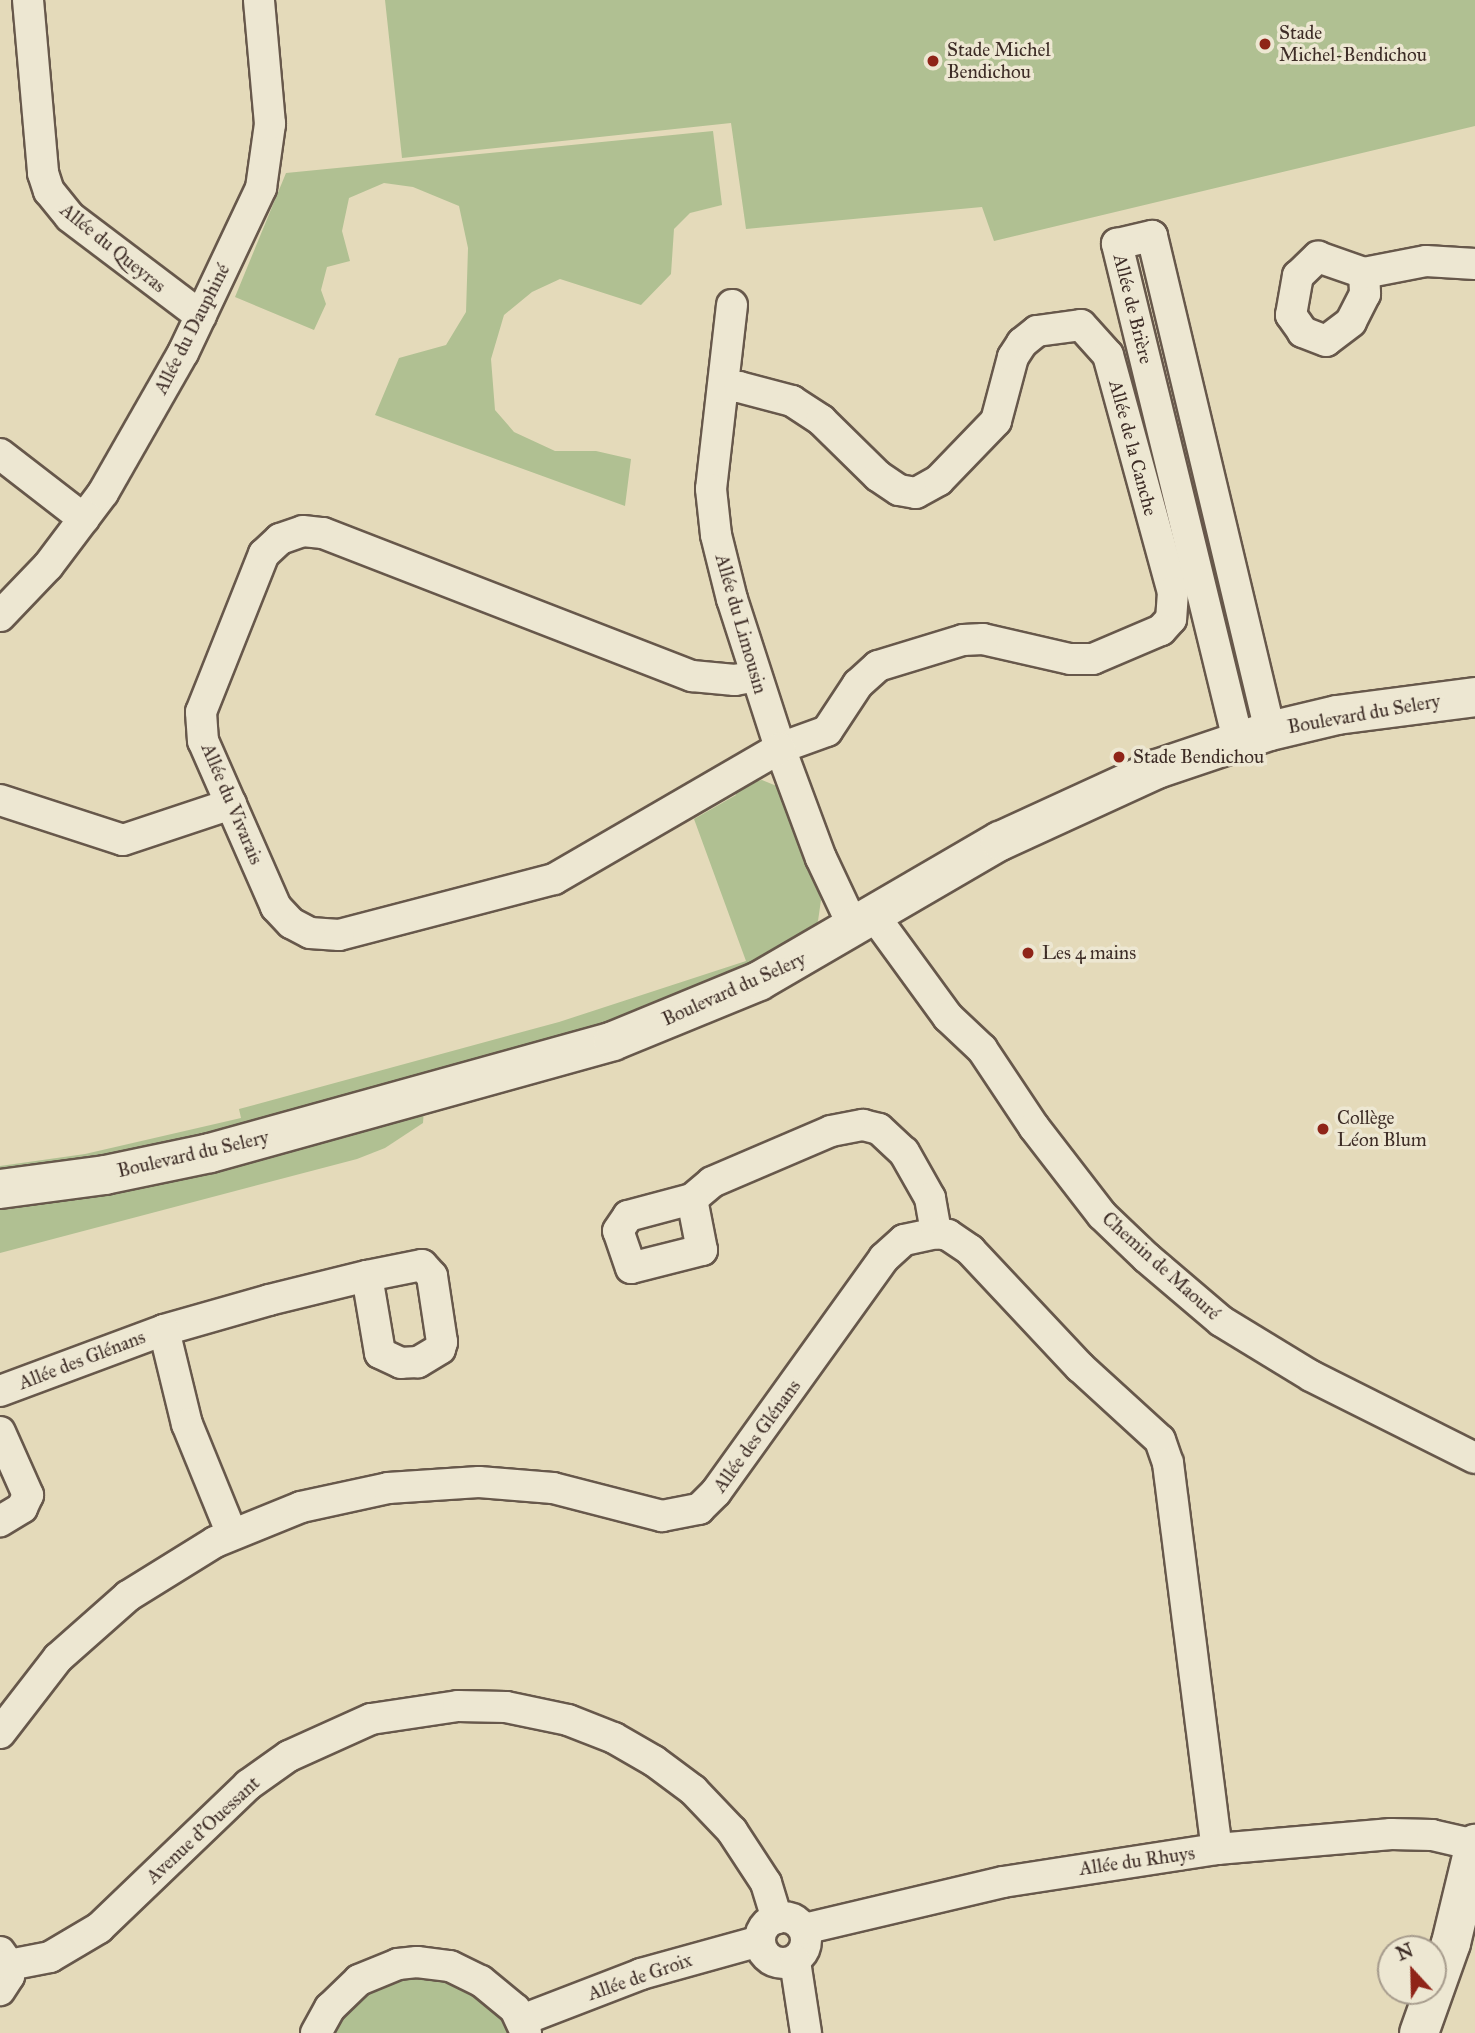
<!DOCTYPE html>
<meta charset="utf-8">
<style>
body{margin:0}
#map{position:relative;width:1475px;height:2033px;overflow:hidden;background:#e4daba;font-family:"IM FELL Great Primer",serif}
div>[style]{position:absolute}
.green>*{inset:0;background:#b0c092}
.roads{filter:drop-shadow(2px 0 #67584b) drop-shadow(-2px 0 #67584b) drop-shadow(0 2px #67584b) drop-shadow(0 -2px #67584b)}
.street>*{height:30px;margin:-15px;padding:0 15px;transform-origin:15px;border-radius:15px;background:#ede7d2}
.street>.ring{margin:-15px;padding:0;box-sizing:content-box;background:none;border:30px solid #ede7d2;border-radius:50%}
.secondary>*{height:38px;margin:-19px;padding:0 19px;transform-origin:19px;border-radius:19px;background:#ede7d2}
.dots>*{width:19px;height:19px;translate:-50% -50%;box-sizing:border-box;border:4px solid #ede7d2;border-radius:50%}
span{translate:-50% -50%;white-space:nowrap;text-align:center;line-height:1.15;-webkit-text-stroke:7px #ede7d2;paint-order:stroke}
.poi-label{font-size:19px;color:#3d2c26}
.left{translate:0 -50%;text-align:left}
.street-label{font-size:19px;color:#3d2c26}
.north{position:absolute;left:1377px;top:1935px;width:70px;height:70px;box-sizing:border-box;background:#ede7d2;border:2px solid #a79c8d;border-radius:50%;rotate:338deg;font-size:19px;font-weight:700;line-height:28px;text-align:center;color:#3d2c26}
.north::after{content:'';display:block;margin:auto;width:24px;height:32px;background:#8f2418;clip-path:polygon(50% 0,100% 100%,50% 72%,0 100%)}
</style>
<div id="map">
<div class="green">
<div style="clip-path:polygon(385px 0,1475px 0,1475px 126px,994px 241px,982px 207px,746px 229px,731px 123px,402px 158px)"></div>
<div style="clip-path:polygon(713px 131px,722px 205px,690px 213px,674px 229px,671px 274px,641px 305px,560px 279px,532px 292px,504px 315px,491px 359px,495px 410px,514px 432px,555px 451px,596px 451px,631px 459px,625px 506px,375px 415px,399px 358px,446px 345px,466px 312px,468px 248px,459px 206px,413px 187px,384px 183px,349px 198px,342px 231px,350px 261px,327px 267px,321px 290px,326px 304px,314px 330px,235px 297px,286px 173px)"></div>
<div style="clip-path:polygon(762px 780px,779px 787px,790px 802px,821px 900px,818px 921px,810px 935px,792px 948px,624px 1024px,186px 1147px,0 1177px,0 1166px,85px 1154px,241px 1118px,239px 1109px,559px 1022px,746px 961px,694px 819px,736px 795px,731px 788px,736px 785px)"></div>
<div style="clip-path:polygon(424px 1109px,423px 1123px,385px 1148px,357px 1159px,0 1253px,0 1201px)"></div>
<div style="clip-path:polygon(410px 1971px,467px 1981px,517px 2033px,326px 2033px,354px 1993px)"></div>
</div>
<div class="roads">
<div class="street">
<div style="left:28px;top:0;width:174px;rotate:85deg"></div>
<div style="left:43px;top:173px;width:19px;rotate:72deg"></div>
<div style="left:49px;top:191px;width:33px;rotate:51deg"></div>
<div style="left:70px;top:217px;width:164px;rotate:37.1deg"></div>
<div style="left:1364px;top:273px;width:21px;rotate:87deg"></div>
<div style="left:1365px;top:294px;width:31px;rotate:117deg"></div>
<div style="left:1351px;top:322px;width:31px;rotate:143deg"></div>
<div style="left:1326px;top:341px;width:25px;rotate:-159deg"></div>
<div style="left:1303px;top:332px;width:21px;rotate:-125deg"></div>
<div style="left:1291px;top:315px;width:40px;rotate:-80deg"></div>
<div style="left:1298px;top:276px;width:28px;rotate:-44deg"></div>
<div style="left:1318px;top:257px;width:49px;rotate:19.2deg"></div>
<div style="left:1364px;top:273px;width:63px;rotate:-11deg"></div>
<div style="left:1426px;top:261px;width:49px;rotate:3.5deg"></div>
<div style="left:732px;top:305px;width:185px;rotate:96.5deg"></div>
<div style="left:711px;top:489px;width:46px;rotate:83.8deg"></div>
<div style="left:716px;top:535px;width:66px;rotate:76deg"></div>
<div style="left:732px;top:599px;width:157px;rotate:72.1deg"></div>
<div style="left:780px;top:748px;width:117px;rotate:69.6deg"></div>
<div style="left:821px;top:858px;width:77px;rotate:64.8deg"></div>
<div style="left:723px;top:387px;width:16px"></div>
<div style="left:739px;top:387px;width:55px;rotate:14.8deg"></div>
<div style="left:792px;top:401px;width:35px;rotate:33deg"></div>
<div style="left:821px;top:420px;width:80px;rotate:44.5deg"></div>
<div style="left:878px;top:476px;width:25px;rotate:34deg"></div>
<div style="left:899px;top:490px;width:17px;rotate:10deg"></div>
<div style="left:916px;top:493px;width:26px;rotate:-29deg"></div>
<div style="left:939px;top:480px;width:82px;rotate:-46deg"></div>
<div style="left:996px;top:421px;width:66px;rotate:-75.1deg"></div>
<div style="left:1013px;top:357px;width:17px;rotate:-57deg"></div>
<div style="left:1022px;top:343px;width:19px;rotate:-39deg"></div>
<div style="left:1037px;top:331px;width:44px;rotate:-7.8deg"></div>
<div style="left:1081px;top:325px;width:40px;rotate:48deg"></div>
<div style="left:1108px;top:355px;width:246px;rotate:74.7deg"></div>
<div style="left:1173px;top:592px;width:27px;rotate:94deg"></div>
<div style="left:1171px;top:619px;width:15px;rotate:132deg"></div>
<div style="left:1161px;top:630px;width:74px;rotate:156.9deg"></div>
<div style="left:1093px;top:659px;width:23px;rotate:180deg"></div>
<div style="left:1070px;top:659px;width:89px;rotate:-167.1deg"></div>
<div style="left:983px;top:639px;width:20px;rotate:177deg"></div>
<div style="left:963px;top:640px;width:89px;rotate:163deg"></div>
<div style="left:878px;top:666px;width:27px;rotate:138deg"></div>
<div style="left:858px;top:684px;width:56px;rotate:123.4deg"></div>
<div style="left:827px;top:731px;width:50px;rotate:160.1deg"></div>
<div style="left:780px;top:748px;width:261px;rotate:149.9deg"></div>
<div style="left:554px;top:879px;width:222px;rotate:165.4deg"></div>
<div style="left:339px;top:935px;width:29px;rotate:-176deg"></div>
<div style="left:310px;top:933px;width:21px;rotate:-152deg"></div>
<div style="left:291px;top:923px;width:22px;rotate:-133deg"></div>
<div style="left:276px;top:907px;width:181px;rotate:-113.7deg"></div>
<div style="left:203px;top:741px;width:29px;rotate:-94deg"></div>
<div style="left:201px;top:712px;width:170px;rotate:-68.3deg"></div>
<div style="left:264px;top:554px;width:22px;rotate:-43deg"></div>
<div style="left:280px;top:539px;width:24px;rotate:-19deg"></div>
<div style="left:303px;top:531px;width:20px;rotate:6deg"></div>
<div style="left:323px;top:533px;width:396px;rotate:21.2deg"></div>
<div style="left:692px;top:676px;width:43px;rotate:5.3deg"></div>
<div style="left:735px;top:680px;width:20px;rotate:-11deg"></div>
<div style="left:0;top:454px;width:106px;rotate:37.7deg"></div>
<div style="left:0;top:616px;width:69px;rotate:-46.2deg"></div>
<div style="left:48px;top:566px;width:91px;rotate:-53deg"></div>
<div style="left:103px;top:493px;width:161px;rotate:-60.3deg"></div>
<div style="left:183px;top:353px;width:183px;rotate:-64.7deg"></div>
<div style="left:261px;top:188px;width:65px;rotate:-82deg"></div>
<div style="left:270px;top:124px;width:124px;rotate:-95.1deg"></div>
<div style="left:1238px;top:740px;width:511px;rotate:-103.71deg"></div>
<div style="left:1117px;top:244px;width:36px;rotate:-13deg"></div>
<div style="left:1152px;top:236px;width:509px;rotate:76.59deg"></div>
<div style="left:0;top:800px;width:129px;rotate:18deg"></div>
<div style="left:123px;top:840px;width:114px;rotate:-18.4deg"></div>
<div style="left:875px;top:917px;width:124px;rotate:53.9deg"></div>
<div style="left:948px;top:1017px;width:47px;rotate:43.3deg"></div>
<div style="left:982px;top:1049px;width:94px;rotate:56.3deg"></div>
<div style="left:1034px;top:1127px;width:111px;rotate:52.3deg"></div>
<div style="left:1102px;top:1215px;width:62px;rotate:43.7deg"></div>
<div style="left:1147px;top:1258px;width:97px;rotate:40.4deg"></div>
<div style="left:1221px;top:1321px;width:105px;rotate:31.4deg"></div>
<div style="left:1311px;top:1376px;width:183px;rotate:26.6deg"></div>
<div style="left:692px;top:1199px;width:52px;rotate:78.9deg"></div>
<div style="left:702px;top:1250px;width:73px;rotate:165.8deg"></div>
<div style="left:631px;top:1268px;width:39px;rotate:-109deg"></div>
<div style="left:618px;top:1231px;width:18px;rotate:-56deg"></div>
<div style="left:628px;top:1216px;width:66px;rotate:-14.9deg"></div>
<div style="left:692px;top:1199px;width:26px;rotate:-40deg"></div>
<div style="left:712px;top:1182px;width:129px;rotate:-23.2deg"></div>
<div style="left:831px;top:1131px;width:33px;rotate:-11deg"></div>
<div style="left:863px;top:1125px;width:16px;rotate:14deg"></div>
<div style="left:879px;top:1129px;width:34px;rotate:43deg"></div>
<div style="left:904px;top:1152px;width:53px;rotate:60.5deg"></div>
<div style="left:930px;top:1198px;width:36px;rotate:80deg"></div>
<div style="left:164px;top:1330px;width:109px;rotate:-15.9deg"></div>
<div style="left:269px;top:1300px;width:101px;rotate:-13.8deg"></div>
<div style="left:367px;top:1276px;width:56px;rotate:-11.3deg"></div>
<div style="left:422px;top:1265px;width:15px;rotate:48deg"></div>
<div style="left:432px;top:1276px;width:67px;rotate:81.4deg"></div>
<div style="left:442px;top:1342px;width:7px;rotate:106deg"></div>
<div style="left:440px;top:1349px;width:26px;rotate:149deg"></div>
<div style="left:418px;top:1362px;width:17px;rotate:177deg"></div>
<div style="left:401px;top:1363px;width:23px;rotate:-155deg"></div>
<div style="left:380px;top:1353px;width:78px;rotate:-99.6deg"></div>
<div style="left:0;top:1391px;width:175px;rotate:-20.4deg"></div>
<div style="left:164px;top:1330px;width:97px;rotate:76.3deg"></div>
<div style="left:187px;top:1424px;width:119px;rotate:67.8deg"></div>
<div style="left:0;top:1432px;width:69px;rotate:66deg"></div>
<div style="left:28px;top:1495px;width:14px;rotate:115deg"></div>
<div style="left:22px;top:1508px;width:26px;rotate:149deg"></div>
<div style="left:0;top:1733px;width:95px;rotate:-52.3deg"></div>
<div style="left:58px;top:1658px;width:94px;rotate:-41.5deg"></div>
<div style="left:128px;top:1596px;width:102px;rotate:-31.8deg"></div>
<div style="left:215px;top:1542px;width:93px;rotate:-22.1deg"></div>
<div style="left:301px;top:1507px;width:89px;rotate:-12.3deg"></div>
<div style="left:388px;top:1488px;width:91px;rotate:-3.8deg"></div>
<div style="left:479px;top:1482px;width:74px;rotate:4.6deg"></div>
<div style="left:553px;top:1488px;width:113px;rotate:14.4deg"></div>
<div style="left:662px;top:1516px;width:38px;rotate:-11deg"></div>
<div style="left:699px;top:1509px;width:24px;rotate:-45deg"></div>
<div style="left:716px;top:1492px;width:288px;rotate:-54.3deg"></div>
<div style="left:884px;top:1258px;width:27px;rotate:-42deg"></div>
<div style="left:904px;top:1240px;width:33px;rotate:-12deg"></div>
<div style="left:936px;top:1233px;width:12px;rotate:9deg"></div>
<div style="left:948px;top:1235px;width:27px;rotate:34deg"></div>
<div style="left:970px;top:1250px;width:161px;rotate:46.8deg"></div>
<div style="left:1080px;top:1367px;width:108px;rotate:42.4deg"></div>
<div style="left:1160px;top:1440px;width:24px;rotate:71deg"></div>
<div style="left:1168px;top:1463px;width:389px;rotate:82.8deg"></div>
<div class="ring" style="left:760px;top:1917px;width:16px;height:16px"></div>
<div style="left:804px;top:1929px;width:204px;rotate:-13.3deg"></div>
<div style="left:1003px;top:1882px;width:217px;rotate:-8.8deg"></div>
<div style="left:1217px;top:1849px;width:175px;rotate:-4.9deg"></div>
<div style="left:1391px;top:1834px;width:41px;rotate:1.4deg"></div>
<div style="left:1432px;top:1835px;width:44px;rotate:13.1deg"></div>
<div style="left:0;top:1952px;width:16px;rotate:55deg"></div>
<div style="left:9px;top:1965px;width:11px;rotate:90deg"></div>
<div style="left:9px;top:1976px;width:17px;rotate:123deg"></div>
<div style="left:795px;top:1961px;width:73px;rotate:81.3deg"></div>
<div style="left:9px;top:1965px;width:42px;rotate:-11deg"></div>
<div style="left:50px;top:1957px;width:57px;rotate:-30.6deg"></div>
<div style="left:99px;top:1928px;width:207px;rotate:-43.8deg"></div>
<div style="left:248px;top:1785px;width:50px;rotate:-35.3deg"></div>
<div style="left:289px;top:1756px;width:90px;rotate:-24.3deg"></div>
<div style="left:371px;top:1719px;width:88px;rotate:-8.5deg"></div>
<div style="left:458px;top:1706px;width:48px;rotate:1.2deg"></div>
<div style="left:506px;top:1707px;width:63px;rotate:11.8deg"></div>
<div style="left:568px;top:1720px;width:49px;rotate:21.4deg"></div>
<div style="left:614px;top:1738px;width:46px;rotate:29.9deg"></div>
<div style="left:654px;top:1761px;width:49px;rotate:36.6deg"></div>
<div style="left:693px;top:1790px;width:57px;rotate:46.4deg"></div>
<div style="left:732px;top:1831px;width:62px;rotate:56.8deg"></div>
<div style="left:766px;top:1883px;width:37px;rotate:73deg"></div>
<div style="left:522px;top:2020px;width:128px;rotate:-21.1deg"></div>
<div style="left:641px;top:1974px;width:123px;rotate:-15.5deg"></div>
<div style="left:316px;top:2033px;width:29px;rotate:-61deg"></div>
<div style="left:330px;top:2008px;width:40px;rotate:-44deg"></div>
<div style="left:359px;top:1980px;width:42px;rotate:-22.3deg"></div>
<div style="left:398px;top:1964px;width:19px;rotate:-6deg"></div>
<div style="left:417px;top:1962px;width:33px;rotate:7deg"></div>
<div style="left:450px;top:1966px;width:34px;rotate:26deg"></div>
<div style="left:481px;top:1981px;width:44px;rotate:39.5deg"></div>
<div style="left:515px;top:2009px;width:26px;rotate:65deg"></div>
</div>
<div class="secondary">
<div style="left:0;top:1189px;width:106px;rotate:-7.6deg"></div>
<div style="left:105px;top:1175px;width:107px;rotate:-11.8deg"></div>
<div style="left:210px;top:1153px;width:418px;rotate:-15.5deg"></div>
<div style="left:613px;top:1041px;width:158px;rotate:-22.3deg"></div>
<div style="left:759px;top:981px;width:279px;rotate:-30.2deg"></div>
<div style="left:1000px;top:841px;width:173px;rotate:-24.6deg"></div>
<div style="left:1157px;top:769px;width:119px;rotate:-18.6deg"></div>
<div style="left:1270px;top:731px;width:69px;rotate:-13.4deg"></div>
<div style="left:1337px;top:715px;width:139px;rotate:-7.4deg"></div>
<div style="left:1419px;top:2033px;width:96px;rotate:-70.4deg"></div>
<div style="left:1451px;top:1943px;width:102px;rotate:-76.4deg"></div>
</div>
</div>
<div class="dots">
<div style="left:1265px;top:44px;background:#8f2418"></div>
<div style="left:933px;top:61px;background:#8f2418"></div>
<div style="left:1119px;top:757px;background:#8f2418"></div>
<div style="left:1028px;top:953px;background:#8f2418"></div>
<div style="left:1323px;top:1129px;background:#8f2418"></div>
</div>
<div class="poi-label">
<span class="left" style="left:1279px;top:44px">Stade<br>Michel-Bendichou</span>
<span class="left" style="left:947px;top:61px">Stade Michel<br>Bendichou</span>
<span class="left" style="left:1133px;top:757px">Stade Bendichou</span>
<span class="left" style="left:1042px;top:953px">Les 4 mains</span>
<span class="left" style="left:1337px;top:1129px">Collège<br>Léon Blum</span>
</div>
<div class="street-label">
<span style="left:113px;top:248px;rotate:39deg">Allée du Queyras</span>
<span style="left:1133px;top:309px;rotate:76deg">Allée de Brière</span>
<span style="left:192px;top:329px;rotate:-63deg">Allée du Dauphiné</span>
<span style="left:1133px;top:448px;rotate:75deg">Allée de la Canche</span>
<span style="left:741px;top:624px;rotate:74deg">Allée du Limousin</span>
<span style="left:1364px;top:714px;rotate:-10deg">Boulevard du Selery</span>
<span style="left:232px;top:804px;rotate:67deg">Allée du Vivarais</span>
<span style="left:734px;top:989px;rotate:-24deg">Boulevard du Selery</span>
<span style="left:193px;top:1154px;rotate:-13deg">Boulevard du Selery</span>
<span style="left:1161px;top:1266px;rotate:42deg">Chemin de Maouré</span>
<span style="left:82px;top:1360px;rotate:-21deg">Allée des Glénans</span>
<span style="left:757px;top:1436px;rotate:-54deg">Allée des Glénans</span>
<span style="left:203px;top:1830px;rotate:-43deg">Avenue d'Ouessant</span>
<span style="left:1137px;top:1861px;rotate:-8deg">Allée du Rhuys</span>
<span style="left:640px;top:1977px;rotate:-19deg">Allée de Groix</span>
</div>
<div class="north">N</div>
</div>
